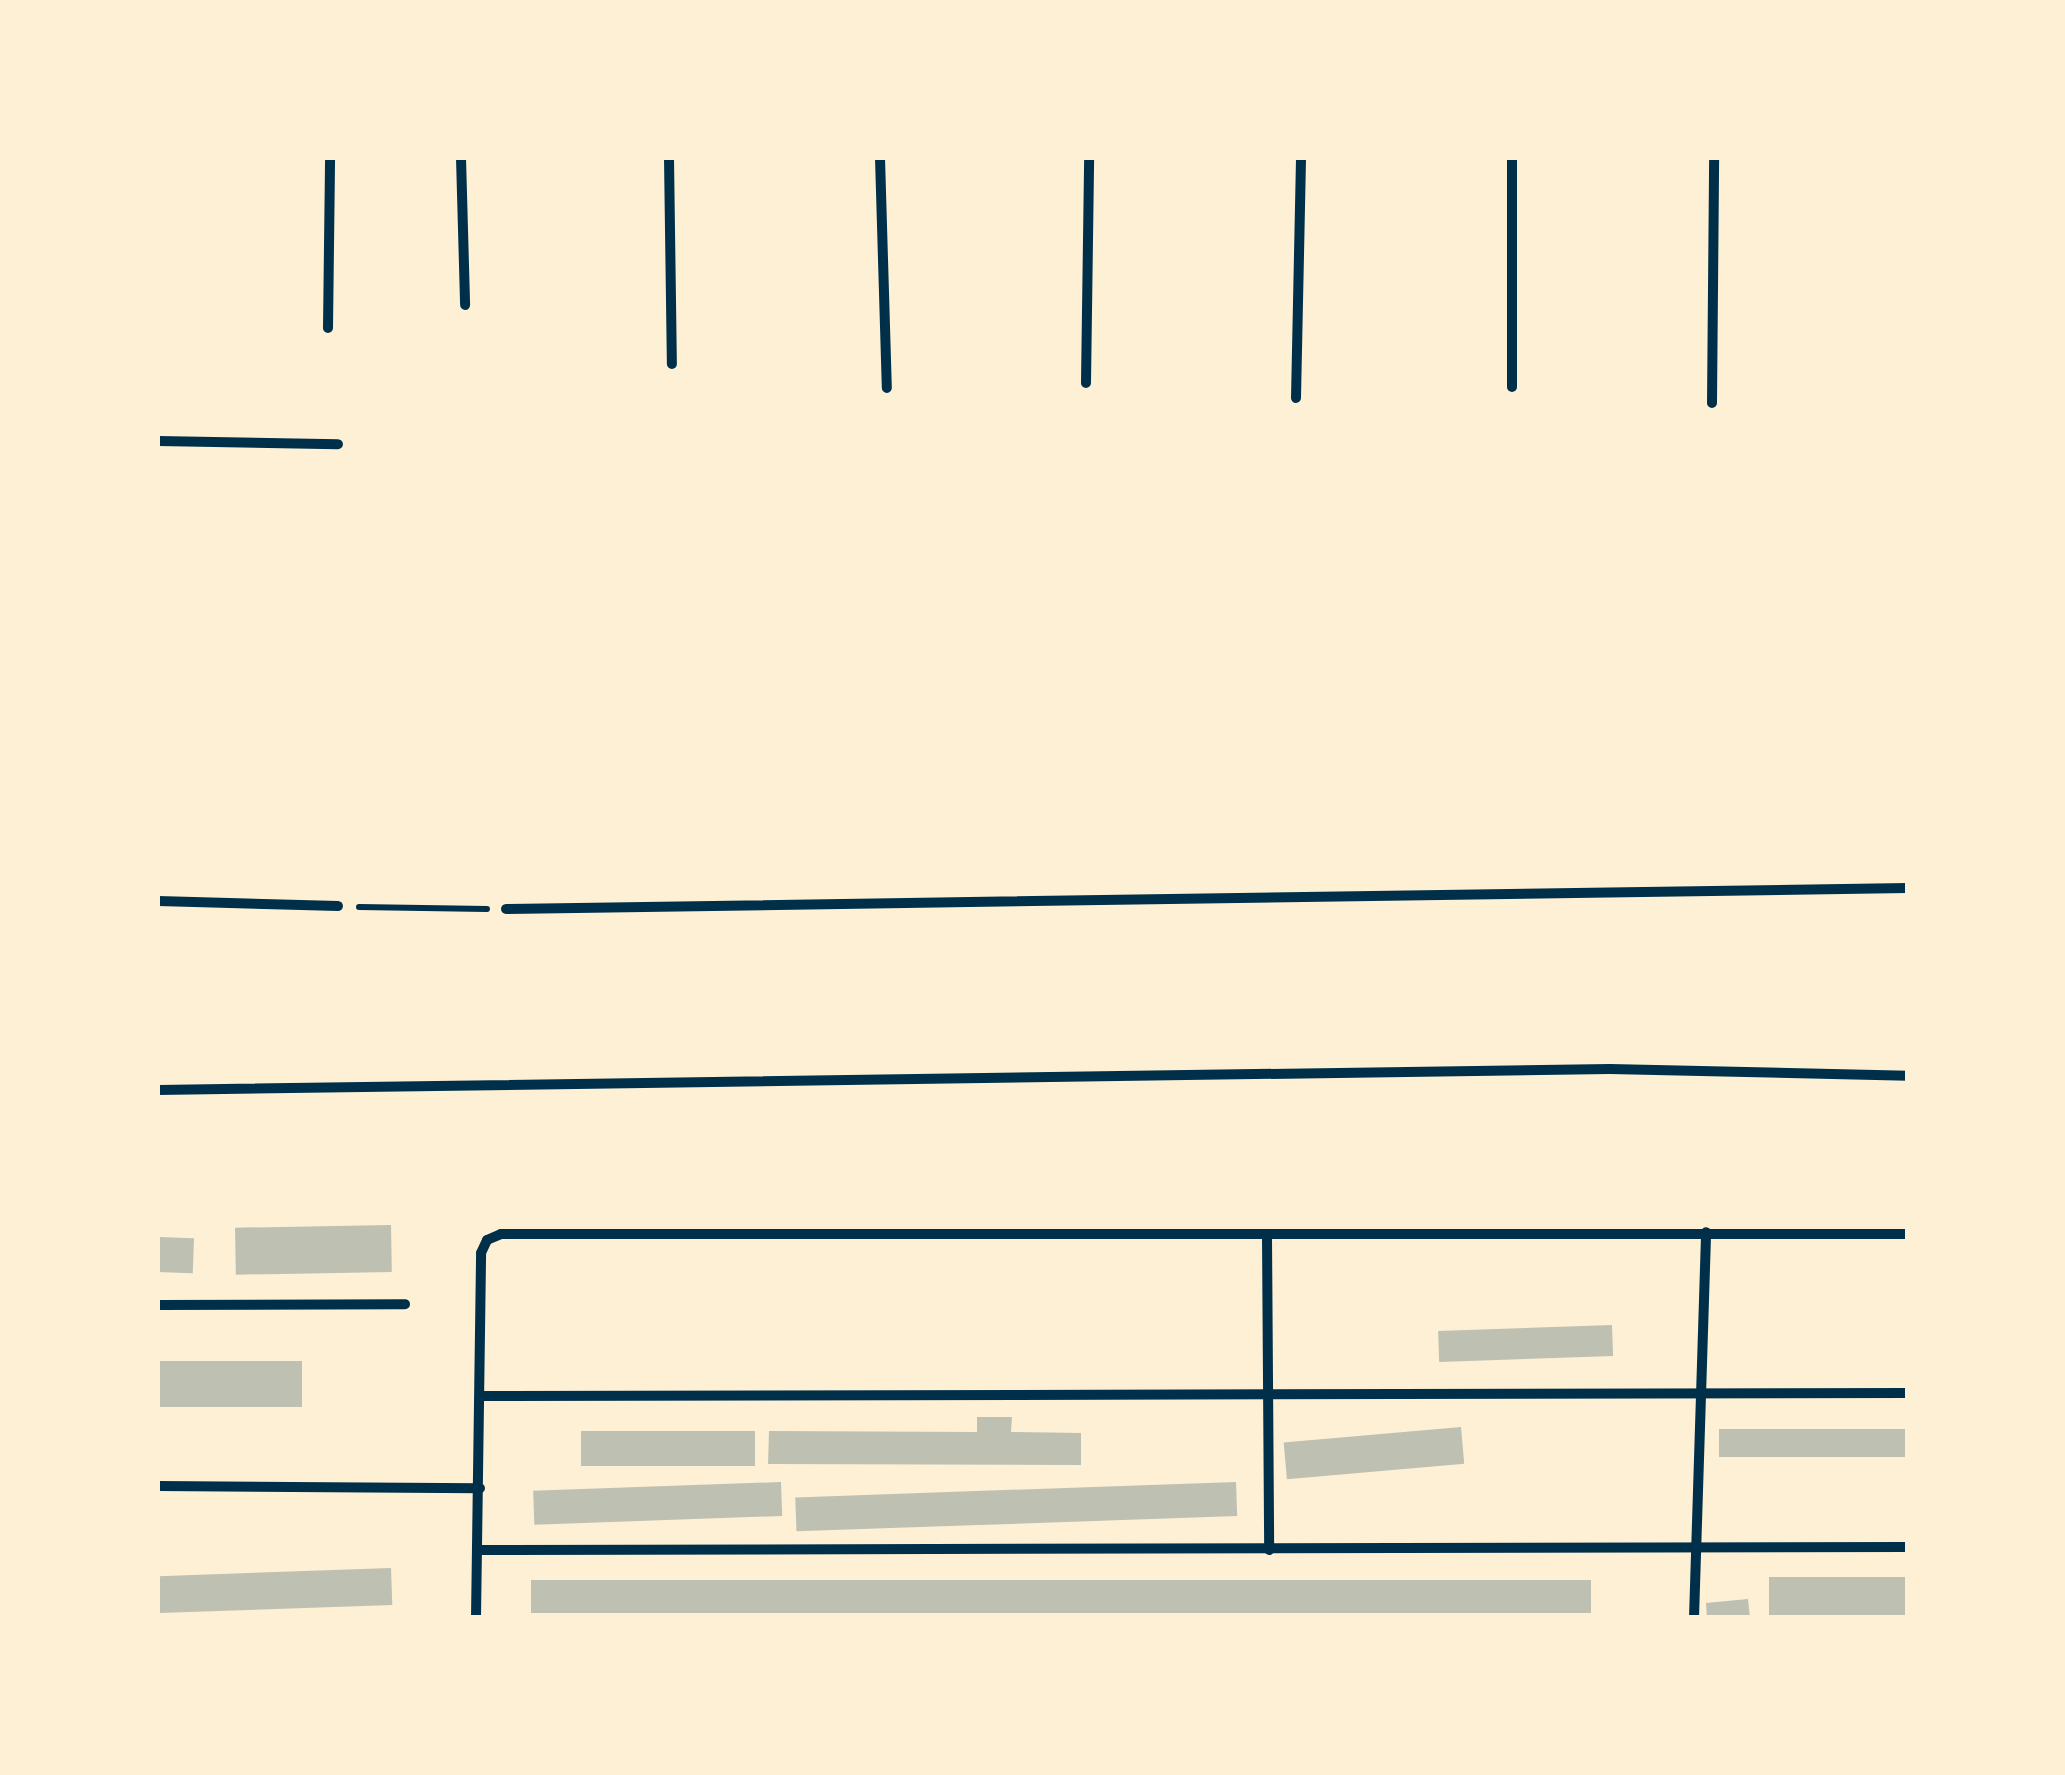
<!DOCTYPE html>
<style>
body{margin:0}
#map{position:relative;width:2065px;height:1775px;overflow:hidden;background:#fdf0d5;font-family:Mulish,sans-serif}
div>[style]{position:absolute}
.building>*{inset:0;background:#bec0b2;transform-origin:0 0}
.path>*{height:6px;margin:-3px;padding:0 3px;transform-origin:3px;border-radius:3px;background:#003049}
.minor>*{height:10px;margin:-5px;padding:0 5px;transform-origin:5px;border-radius:5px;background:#003049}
span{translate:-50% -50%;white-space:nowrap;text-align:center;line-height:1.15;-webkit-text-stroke:10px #fdf0d5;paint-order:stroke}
.frame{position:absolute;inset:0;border:160px solid #fdf0d5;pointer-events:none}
</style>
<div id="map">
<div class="building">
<div style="left:391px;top:1225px;width:47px;height:156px;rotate:89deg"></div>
<div style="left:158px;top:1237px;width:36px;height:35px;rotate:2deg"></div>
<div style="left:1612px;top:1325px;width:31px;height:174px;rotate:88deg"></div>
<div style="left:302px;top:1361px;width:46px;height:144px;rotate:90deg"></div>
<div style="clip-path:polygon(977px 1417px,1012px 1417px,1011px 1432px,1081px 1433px,1081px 1465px,768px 1464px,769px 1431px,977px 1432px)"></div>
<div style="left:1461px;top:1427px;width:37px;height:178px;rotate:85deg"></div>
<div style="left:1908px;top:1429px;width:28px;height:189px;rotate:90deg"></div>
<div style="left:755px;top:1431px;width:35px;height:174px;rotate:90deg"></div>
<div style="left:781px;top:1482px;width:34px;height:248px;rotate:88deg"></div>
<div style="left:1236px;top:1482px;width:34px;height:441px;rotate:88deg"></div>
<div style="left:391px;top:1568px;width:37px;height:233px;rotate:88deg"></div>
<div style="left:1908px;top:1577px;width:39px;height:139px;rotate:90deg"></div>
<div style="left:1591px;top:1580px;width:33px;height:1060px;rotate:90deg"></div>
<div style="clip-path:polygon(1748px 1599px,1750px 1618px,1707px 1618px,1706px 1603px)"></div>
</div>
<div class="path">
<div style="left:359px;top:907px;width:128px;rotate:0.9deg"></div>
</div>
<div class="minor">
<div style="left:461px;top:158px;width:147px;rotate:88.4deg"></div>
<div style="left:669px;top:158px;width:206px;rotate:89.2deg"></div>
<div style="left:880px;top:158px;width:230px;rotate:88.3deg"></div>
<div style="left:1512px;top:158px;width:229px;rotate:90deg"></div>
<div style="left:328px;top:328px;width:170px;rotate:-89.3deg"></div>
<div style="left:1086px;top:383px;width:225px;rotate:-89.2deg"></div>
<div style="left:1296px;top:398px;width:240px;rotate:-88.8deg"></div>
<div style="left:1712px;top:403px;width:245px;rotate:-89.5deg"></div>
<div style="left:158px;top:441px;width:180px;rotate:1deg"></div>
<div style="left:158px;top:901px;width:180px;rotate:1.6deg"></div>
<div style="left:506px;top:909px;width:1402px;rotate:-0.86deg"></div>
<div style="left:158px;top:1090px;width:1452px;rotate:-0.83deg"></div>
<div style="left:1610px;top:1069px;width:298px;rotate:1.3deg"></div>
<div style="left:1267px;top:1237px;width:313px;rotate:89.6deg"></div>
<div style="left:158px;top:1305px;width:247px;rotate:-0.2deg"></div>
<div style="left:481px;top:1396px;width:1427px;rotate:-0.12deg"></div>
<div style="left:158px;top:1486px;width:322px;rotate:0.4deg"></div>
<div style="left:478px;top:1550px;width:1430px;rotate:-0.12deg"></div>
<div style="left:476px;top:1618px;width:365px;rotate:-89.2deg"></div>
<div style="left:481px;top:1253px;width:14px;rotate:-65deg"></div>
<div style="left:487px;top:1240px;width:15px;rotate:-23deg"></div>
<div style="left:501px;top:1234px;width:1407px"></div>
<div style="left:1694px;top:1618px;width:386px;rotate:-88.2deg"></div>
</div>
<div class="frame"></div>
</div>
